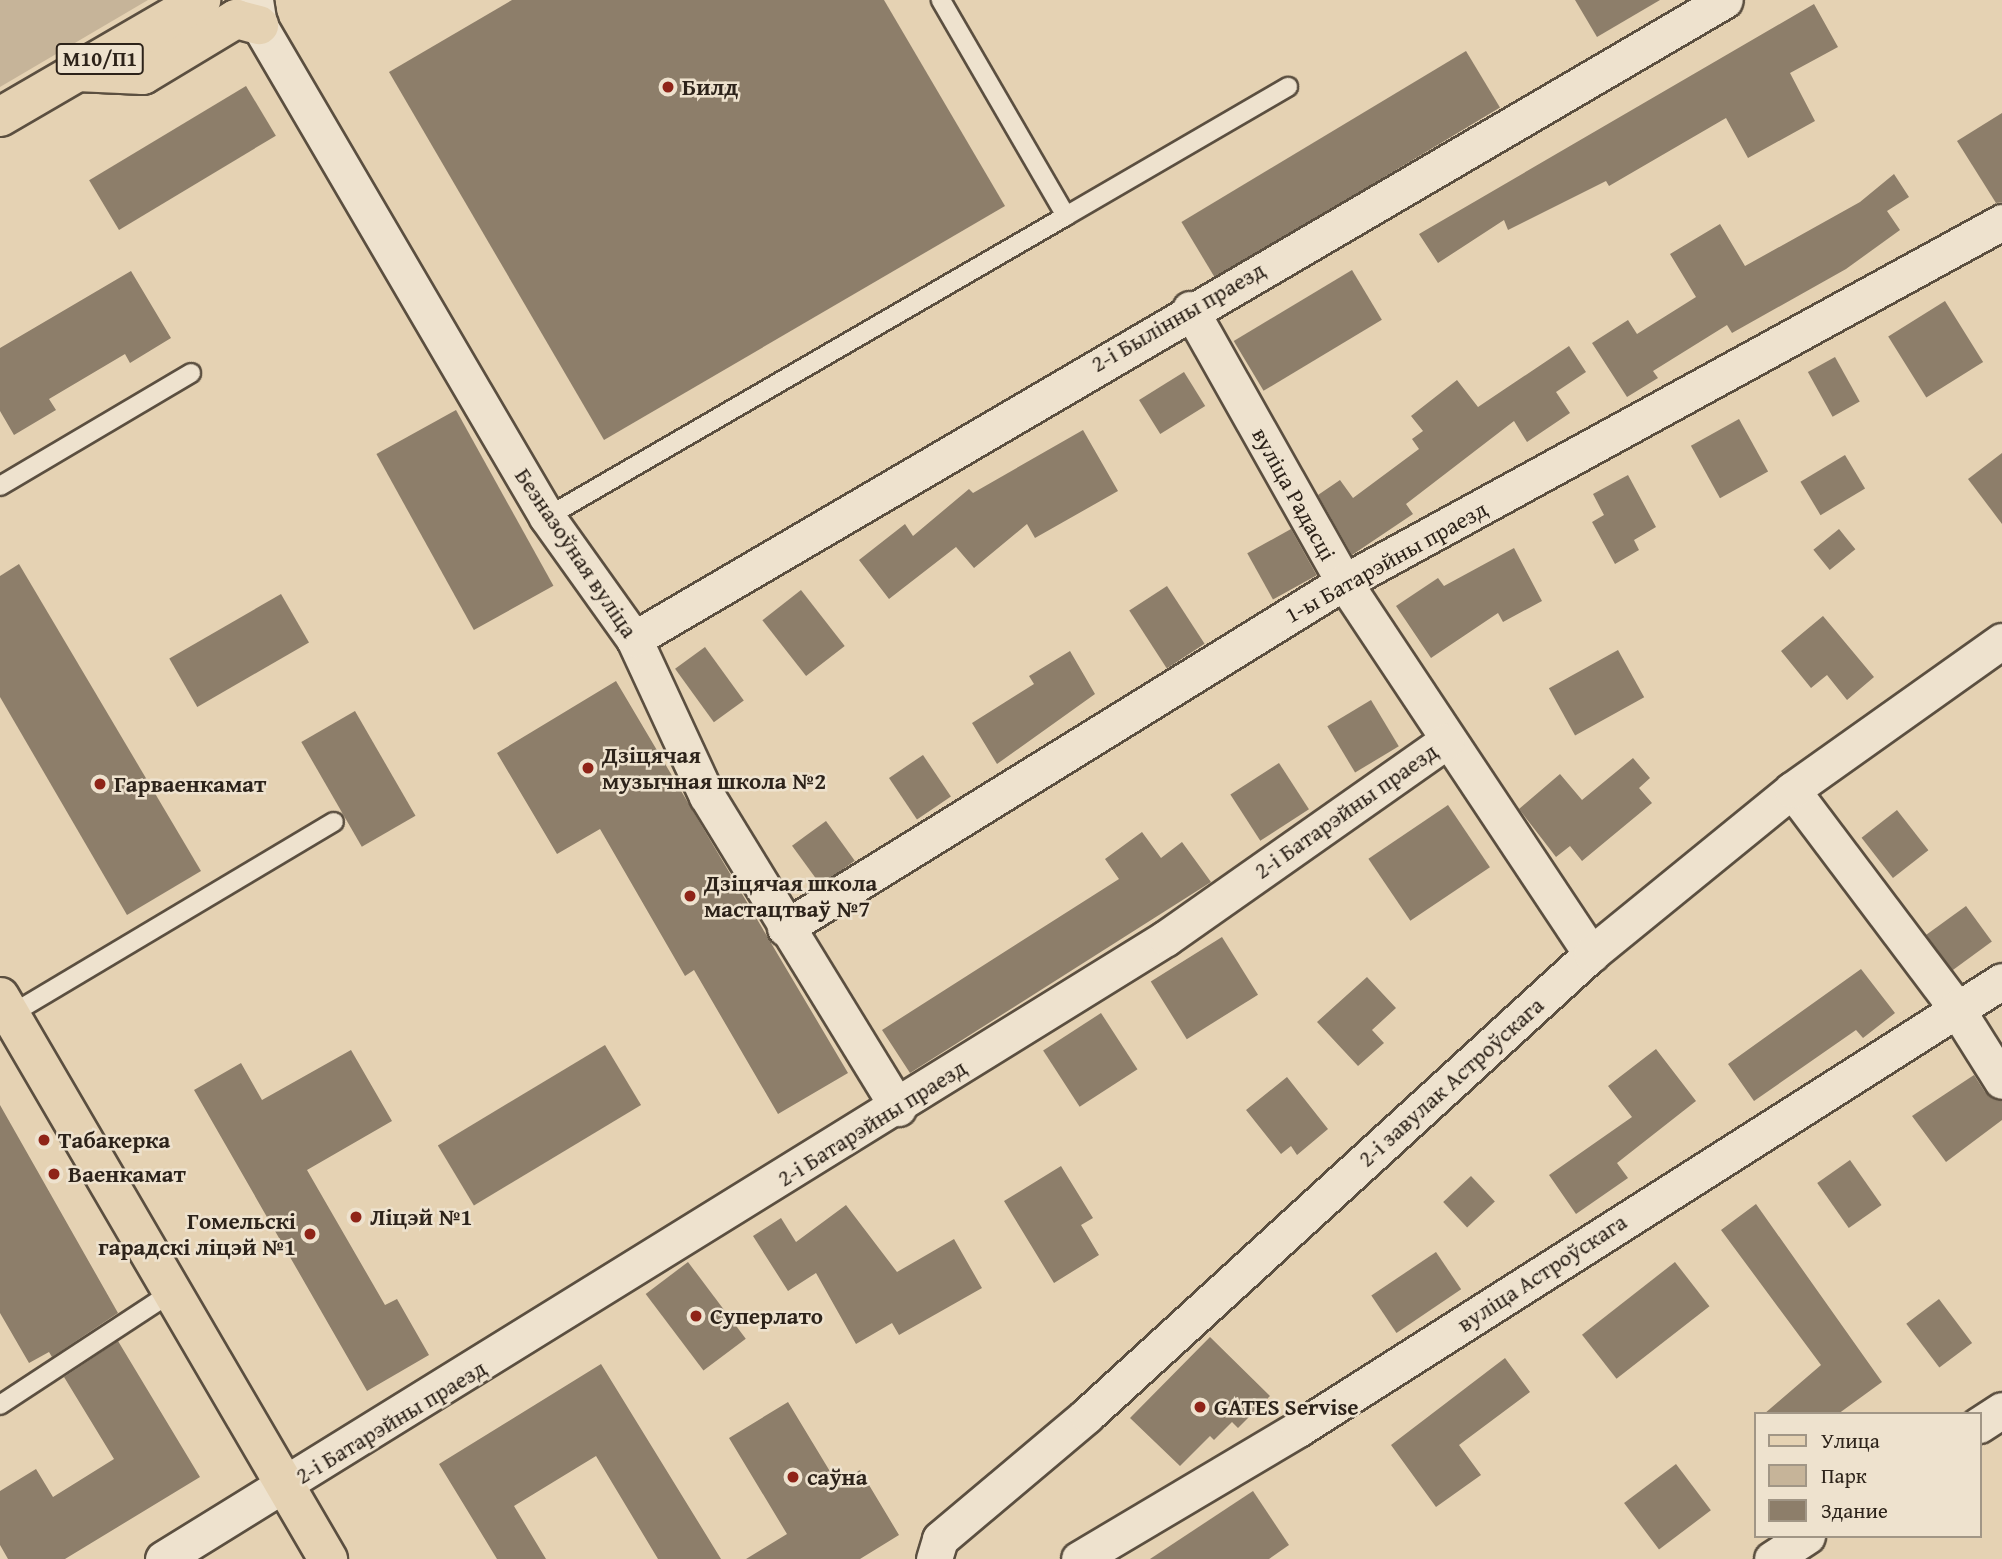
<!DOCTYPE html>
<meta charset="utf-8">
<style>
body{margin:0}
#map{position:relative;width:2002px;height:1559px;overflow:hidden;background:#e5d2b3;font-family:"Gentium Book Plus",serif}
div>[style]{position:absolute}
.green>*{inset:0;background:#c6b499}
.building>*{inset:0;background:#8d7e6a;transform-origin:0 0}
.roads{filter:drop-shadow(2px 0 #5b4f40) drop-shadow(-2px 0 #5b4f40) drop-shadow(0 2px #5b4f40) drop-shadow(0 -2px #5b4f40)}
.lane>*{height:18px;margin:-9px;padding:0 9px;transform-origin:9px;border-radius:9px;background:#eee2ce}
.street>*{height:35px;margin:-17.5px;padding:0 17.5px;transform-origin:17.5px;border-radius:17.5px;background:#eee2ce}
.primary>*{height:38px;margin:-19px;padding:0 19px;transform-origin:19px;border-radius:19px;background:#e5d2b3}
.dots>*{width:19px;height:19px;translate:-50% -50%;box-sizing:border-box;border:4px solid #eee2ce;border-radius:50%}
span{translate:-50% -50%;white-space:nowrap;text-align:center;line-height:1.15;-webkit-text-stroke:5px #eee2ce;paint-order:stroke}
.shield-label span{padding:2px 5px;background:#eee2ce;border:2px solid;border-radius:5px;-webkit-text-stroke-width:0}
.shield-label{font-size:21px;color:#2d231a;font-weight:700}
.poi-label{font-size:23px;color:#2d231a;font-weight:700}
.left{translate:0 -50%;text-align:left}
.right{translate:-100% -50%;text-align:right}
.street-label{font-size:23px;color:#2d231a}
.legend{position:absolute;left:1754px;top:1412px;width:228px;height:126px;box-sizing:border-box;background:#eee2ce;border:2px solid #a19686;margin:0;padding:9px 12px;list-style:none;font-size:21px;color:#2d231a}
.legend li{display:flex;align-items:center;gap:14px;height:35px}
.legend b{width:35px;border:2px solid #a19686}
</style>
<div id="map">
<div class="green">
<div style="clip-path:polygon(0 0,148px 0,0 87px)"></div>
</div>
<div class="building">
<div style="clip-path:polygon(512px 0,884px 0,1005px 206px,604px 440px,389px 72px)"></div>
<div style="clip-path:polygon(1575px 0,1660px 0,1597px 37px)"></div>
<div style="clip-path:polygon(1814px 4px,1838px 47px,1790px 73px,1815px 121px,1748px 158px,1726px 118px,1609px 186px,1606px 181px,1508px 230px,1504px 220px,1438px 263px,1419px 234px)"></div>
<div style="left:1466px;top:51px;width:66px;height:332px;rotate:59deg"></div>
<div style="left:246px;top:86px;width:58px;height:183px;rotate:59deg"></div>
<div style="clip-path:polygon(2002px 113px,2002px 202px,1996px 203px,1957px 141px)"></div>
<div style="clip-path:polygon(1894px 174px,1909px 197px,1887px 211px,1900px 230px,1846px 269px,1732px 333px,1727px 325px,1653px 371px,1658px 378px,1627px 397px,1592px 343px,1628px 320px,1637px 334px,1696px 297px,1670px 254px,1720px 224px,1745px 266px,1860px 202px)"></div>
<div style="left:1352px;top:270px;width:58px;height:138px;rotate:59deg"></div>
<div style="clip-path:polygon(131px 271px,171px 338px,130px 363px,125px 354px,49px 399px,56px 410px,14px 435px,0 411px,0 348px)"></div>
<div style="left:1945px;top:301px;width:72px;height:67px;rotate:58deg"></div>
<div style="clip-path:polygon(1569px 346px,1586px 372px,1556px 392px,1570px 413px,1527px 442px,1514px 421px,1406px 504px,1413px 514px,1352px 555px,1318px 495px,1340px 480px,1353px 498px,1419px 449px,1412px 439px,1423px 431px,1411px 416px,1457px 380px,1478px 407px)"></div>
<div style="left:1835px;top:357px;width:51px;height:31px;rotate:61deg"></div>
<div style="left:1184px;top:372px;width:40px;height:53px;rotate:58deg"></div>
<div style="left:456px;top:410px;width:201px;height:91px;rotate:61deg"></div>
<div style="left:1739px;top:419px;width:60px;height:55px;rotate:61deg"></div>
<div style="clip-path:polygon(1083px 430px,1118px 491px,1035px 538px,1027px 524px,974px 568px,956px 547px,889px 599px,859px 560px,905px 524px,913px 536px,969px 489px,973px 493px)"></div>
<div style="clip-path:polygon(2002px 453px,2002px 524px,1968px 479px)"></div>
<div style="left:1845px;top:455px;width:39px;height:52px;rotate:59deg"></div>
<div style="clip-path:polygon(1628px 475px,1656px 527px,1634px 540px,1639px 550px,1615px 564px,1592px 522px,1604px 515px,1593px 494px)"></div>
<div style="left:1291px;top:529px;width:53px;height:50px;rotate:61deg"></div>
<div style="left:1839px;top:529px;width:26px;height:33px;rotate:51deg"></div>
<div style="clip-path:polygon(1514px 548px,1542px 601px,1503px 622px,1498px 613px,1431px 658px,1396px 606px,1438px 578px,1444px 586px)"></div>
<div style="clip-path:polygon(19px 564px,201px 871px,127px 915px,0 697px,0 576px)"></div>
<div style="left:1167px;top:586px;width:69px;height:45px;rotate:57deg"></div>
<div style="left:801px;top:590px;width:71px;height:49px;rotate:52deg"></div>
<div style="left:281px;top:594px;width:56px;height:129px;rotate:60deg"></div>
<div style="clip-path:polygon(1823px 616px,1874px 677px,1847px 700px,1827px 675px,1811px 688px,1781px 651px)"></div>
<div style="left:705px;top:647px;width:66px;height:37px;rotate:54deg"></div>
<div style="left:1618px;top:650px;width:54px;height:79px;rotate:61deg"></div>
<div style="clip-path:polygon(1070px 651px,1095px 694px,997px 764px,972px 723px,1034px 684px,1029px 676px)"></div>
<div style="clip-path:polygon(616px 681px,848px 1073px,778px 1114px,694px 970px,685px 976px,600px 829px,557px 854px,497px 753px)"></div>
<div style="left:1371px;top:700px;width:54px;height:51px;rotate:59deg"></div>
<div style="left:355px;top:711px;width:121px;height:62px;rotate:60deg"></div>
<div style="left:923px;top:755px;width:50px;height:41px;rotate:56deg"></div>
<div style="clip-path:polygon(1633px 758px,1650px 778px,1639px 788px,1652px 803px,1582px 861px,1570px 846px,1556px 857px,1519px 809px,1560px 774px,1582px 800px)"></div>
<div style="left:1279px;top:763px;width:55px;height:58px;rotate:57deg"></div>
<div style="left:1448px;top:805px;width:75px;height:96px;rotate:56deg"></div>
<div style="left:1897px;top:810px;width:51px;height:45px;rotate:52deg"></div>
<div style="left:826px;top:821px;width:49px;height:42px;rotate:54deg"></div>
<div style="clip-path:polygon(1142px 832px,1161px 858px,1182px 842px,1211px 882px,910px 1073px,882px 1030px,1119px 879px,1105px 859px)"></div>
<div style="left:1966px;top:906px;width:44px;height:49px;rotate:54deg"></div>
<div style="left:1222px;top:937px;width:68px;height:84px;rotate:58deg"></div>
<div style="clip-path:polygon(1861px 969px,1895px 1013px,1863px 1038px,1856px 1030px,1754px 1101px,1728px 1064px)"></div>
<div style="clip-path:polygon(1367px 977px,1396px 1008px,1372px 1030px,1384px 1043px,1358px 1066px,1317px 1022px)"></div>
<div style="left:1101px;top:1013px;width:67px;height:69px;rotate:57deg"></div>
<div style="left:605px;top:1045px;width:70px;height:195px;rotate:59deg"></div>
<div style="clip-path:polygon(1656px 1049px,1696px 1101px,1617px 1163px,1628px 1178px,1576px 1214px,1549px 1175px,1632px 1117px,1608px 1086px)"></div>
<div style="clip-path:polygon(351px 1050px,392px 1121px,307px 1170px,385px 1305px,397px 1299px,429px 1355px,367px 1391px,194px 1090px,241px 1063px,262px 1100px)"></div>
<div style="clip-path:polygon(1974px 1075px,1985px 1092px,2002px 1101px,2002px 1120px,1946px 1162px,1912px 1116px)"></div>
<div style="clip-path:polygon(1287px 1077px,1328px 1129px,1297px 1155px,1291px 1146px,1281px 1154px,1246px 1110px)"></div>
<div style="clip-path:polygon(0 1105px,118px 1313px,52px 1357px,49px 1352px,29px 1363px,0 1313px)"></div>
<div style="left:1850px;top:1160px;width:55px;height:40px;rotate:55deg"></div>
<div style="clip-path:polygon(1061px 1166px,1093px 1218px,1081px 1225px,1099px 1255px,1054px 1283px,1004px 1201px)"></div>
<div style="left:1471px;top:1176px;width:35px;height:38px;rotate:47deg"></div>
<div style="clip-path:polygon(1756px 1204px,1882px 1382px,1838px 1414px,1764px 1414px,1821px 1365px,1721px 1230px)"></div>
<div style="clip-path:polygon(846px 1205px,897px 1272px,954px 1239px,982px 1288px,899px 1335px,892px 1323px,856px 1344px,816px 1273px,788px 1291px,753px 1236px,781px 1218px,796px 1242px)"></div>
<div style="left:1436px;top:1252px;width:45px;height:78px;rotate:56deg"></div>
<div style="left:688px;top:1262px;width:96px;height:53px;rotate:53deg"></div>
<div style="left:1675px;top:1262px;width:56px;height:118px;rotate:52deg"></div>
<div style="left:1939px;top:1299px;width:55px;height:41px;rotate:53deg"></div>
<div style="clip-path:polygon(1210px 1337px,1270px 1396px,1238px 1428px,1232px 1422px,1214px 1440px,1210px 1436px,1180px 1466px,1130px 1418px)"></div>
<div style="clip-path:polygon(118px 1341px,200px 1477px,65px 1559px,8px 1559px,0 1545px,0 1491px,36px 1469px,53px 1497px,114px 1459px,64px 1377px)"></div>
<div style="clip-path:polygon(1505px 1358px,1530px 1392px,1459px 1445px,1481px 1475px,1436px 1507px,1391px 1445px)"></div>
<div style="clip-path:polygon(601px 1364px,721px 1559px,658px 1559px,596px 1456px,514px 1506px,546px 1559px,497px 1559px,439px 1464px)"></div>
<div style="clip-path:polygon(788px 1402px,837px 1483px,860px 1470px,899px 1535px,860px 1559px,746px 1559px,787px 1534px,729px 1438px)"></div>
<div style="left:1676px;top:1464px;width:58px;height:65px;rotate:53deg"></div>
<div style="clip-path:polygon(1253px 1491px,1289px 1545px,1269px 1559px,1150px 1559px)"></div>
</div>
<div class="roads">
<div class="lane">
<div style="left:1066px;top:216px;width:257px;rotate:-30.2deg"></div>
<div style="left:0;top:486px;width:222px;rotate:-30.6deg"></div>
<div style="left:547px;top:517px;width:600px;rotate:-30.11deg"></div>
<div style="left:1066px;top:216px;width:250px;rotate:-120.1deg"></div>
<div style="left:10px;top:1015px;width:377px;rotate:-30.8deg"></div>
<div style="left:0;top:1405px;width:206px;rotate:-33.3deg"></div>
</div>
<div class="street">
<div style="left:255px;top:0;width:25px;rotate:81deg"></div>
<div style="left:259px;top:25px;width:570px;rotate:59.66deg"></div>
<div style="left:547px;top:517px;width:150px;rotate:54.5deg"></div>
<div style="left:634px;top:639px;width:173px;rotate:65.1deg"></div>
<div style="left:707px;top:796px;width:366px;rotate:58.5deg"></div>
<div style="left:1190px;top:309px;width:313px;rotate:60.6deg"></div>
<div style="left:1344px;top:582px;width:447px;rotate:56.4deg"></div>
<div style="left:634px;top:639px;width:1264px;rotate:-30.36deg"></div>
<div style="left:1792px;top:790px;width:273px;rotate:53deg"></div>
<div style="left:1956px;top:1008px;width:86px;rotate:57.8deg"></div>
<div style="left:785px;top:928px;width:657px;rotate:-31.76deg"></div>
<div style="left:1344px;top:582px;width:750px;rotate:-28.68deg"></div>
<div style="left:1979px;top:1425px;width:27px;rotate:-33deg"></div>
<div style="left:163px;top:1559px;width:1180px;rotate:-31.76deg"></div>
<div style="left:1166px;top:938px;width:342px;rotate:-35.1deg"></div>
<div style="left:934px;top:1559px;width:21px;rotate:-73deg"></div>
<div style="left:940px;top:1539px;width:192px;rotate:-40.1deg"></div>
<div style="left:1087px;top:1415px;width:683px;rotate:-42.45deg"></div>
<div style="left:1591px;top:954px;width:259px;rotate:-39.2deg"></div>
<div style="left:1792px;top:790px;width:257px;rotate:-35.4deg"></div>
<div style="left:1079px;top:1559px;width:255px;rotate:-30.7deg"></div>
<div style="left:1298px;top:1429px;width:834px;rotate:-32.47deg"></div>
<div style="left:1772px;top:1559px;width:42px;rotate:-33.3deg"></div>
</div>
<div class="primary">
<div style="left:77px;top:72px;width:66px;rotate:2.6deg"></div>
<div style="left:143px;top:75px;width:109px;rotate:-31.1deg"></div>
<div style="left:236px;top:19px;width:24px;rotate:15deg"></div>
<div style="left:0;top:117px;width:233px;rotate:-30.2deg"></div>
<div style="left:0;top:997px;width:651px;rotate:59.73deg"></div>
</div>
</div>
<div class="dots">
<div style="left:668px;top:87px;background:#8f2418"></div>
<div style="left:588px;top:768px;background:#8f2418"></div>
<div style="left:100px;top:784px;background:#8f2418"></div>
<div style="left:690px;top:896px;background:#8f2418"></div>
<div style="left:44px;top:1140px;background:#8f2418"></div>
<div style="left:54px;top:1174px;background:#8f2418"></div>
<div style="left:356px;top:1217px;background:#8f2418"></div>
<div style="left:310px;top:1234px;background:#8f2418"></div>
<div style="left:696px;top:1316px;background:#8f2418"></div>
<div style="left:1200px;top:1407px;background:#8f2418"></div>
<div style="left:793px;top:1477px;background:#8f2418"></div>
</div>
<div class="shield-label">
<span style="left:100px;top:59px">М10/П1</span>
</div>
<div class="poi-label">
<span class="left" style="left:682px;top:87px">Билд</span>
<span class="left" style="left:602px;top:768px">Дзіцячая<br>музычная школа №2</span>
<span class="left" style="left:114px;top:784px">Гарваенкамат</span>
<span class="left" style="left:704px;top:896px">Дзіцячая школа<br>мастацтваў №7</span>
<span class="left" style="left:58px;top:1140px">Табакерка</span>
<span class="left" style="left:68px;top:1174px">Ваенкамат</span>
<span class="left" style="left:370px;top:1217px">Ліцэй №1</span>
<span class="right" style="left:296px;top:1234px">Гомельскі<br>гарадскі ліцэй №1</span>
<span class="left" style="left:710px;top:1316px">Суперлато</span>
<span class="left" style="left:1214px;top:1407px">GATES Servise</span>
<span class="left" style="left:807px;top:1477px">саўна</span>
</div>
<div class="street-label">
<span style="left:1178px;top:317px;rotate:-30deg">2-і Былінны праезд</span>
<span style="left:1294px;top:494px;rotate:61deg">вуліца Радасці</span>
<span style="left:576px;top:553px;rotate:56deg">Безназоўная вуліца</span>
<span style="left:1386px;top:562px;rotate:-29deg">1-ы Батарэйны праезд</span>
<span style="left:1346px;top:811px;rotate:-35deg">2-і Батарэйны праезд</span>
<span style="left:1451px;top:1082px;rotate:-42deg">2-і завулак Астроўскага</span>
<span style="left:872px;top:1123px;rotate:-32deg">2-і Батарэйны праезд</span>
<span style="left:1542px;top:1273px;rotate:-33deg">вуліца Астроўскага</span>
<span style="left:391px;top:1422px;rotate:-31deg">2-і Батарэйны праезд</span>
</div>
<ul class="legend">
<li><b style="height:9px;background:#e5d2b3"></b>Улица</li>
<li><b style="height:19px;background:#c6b499"></b>Парк</li>
<li><b style="height:19px;background:#8d7e6a"></b>Здание</li>
</ul>
</div>
